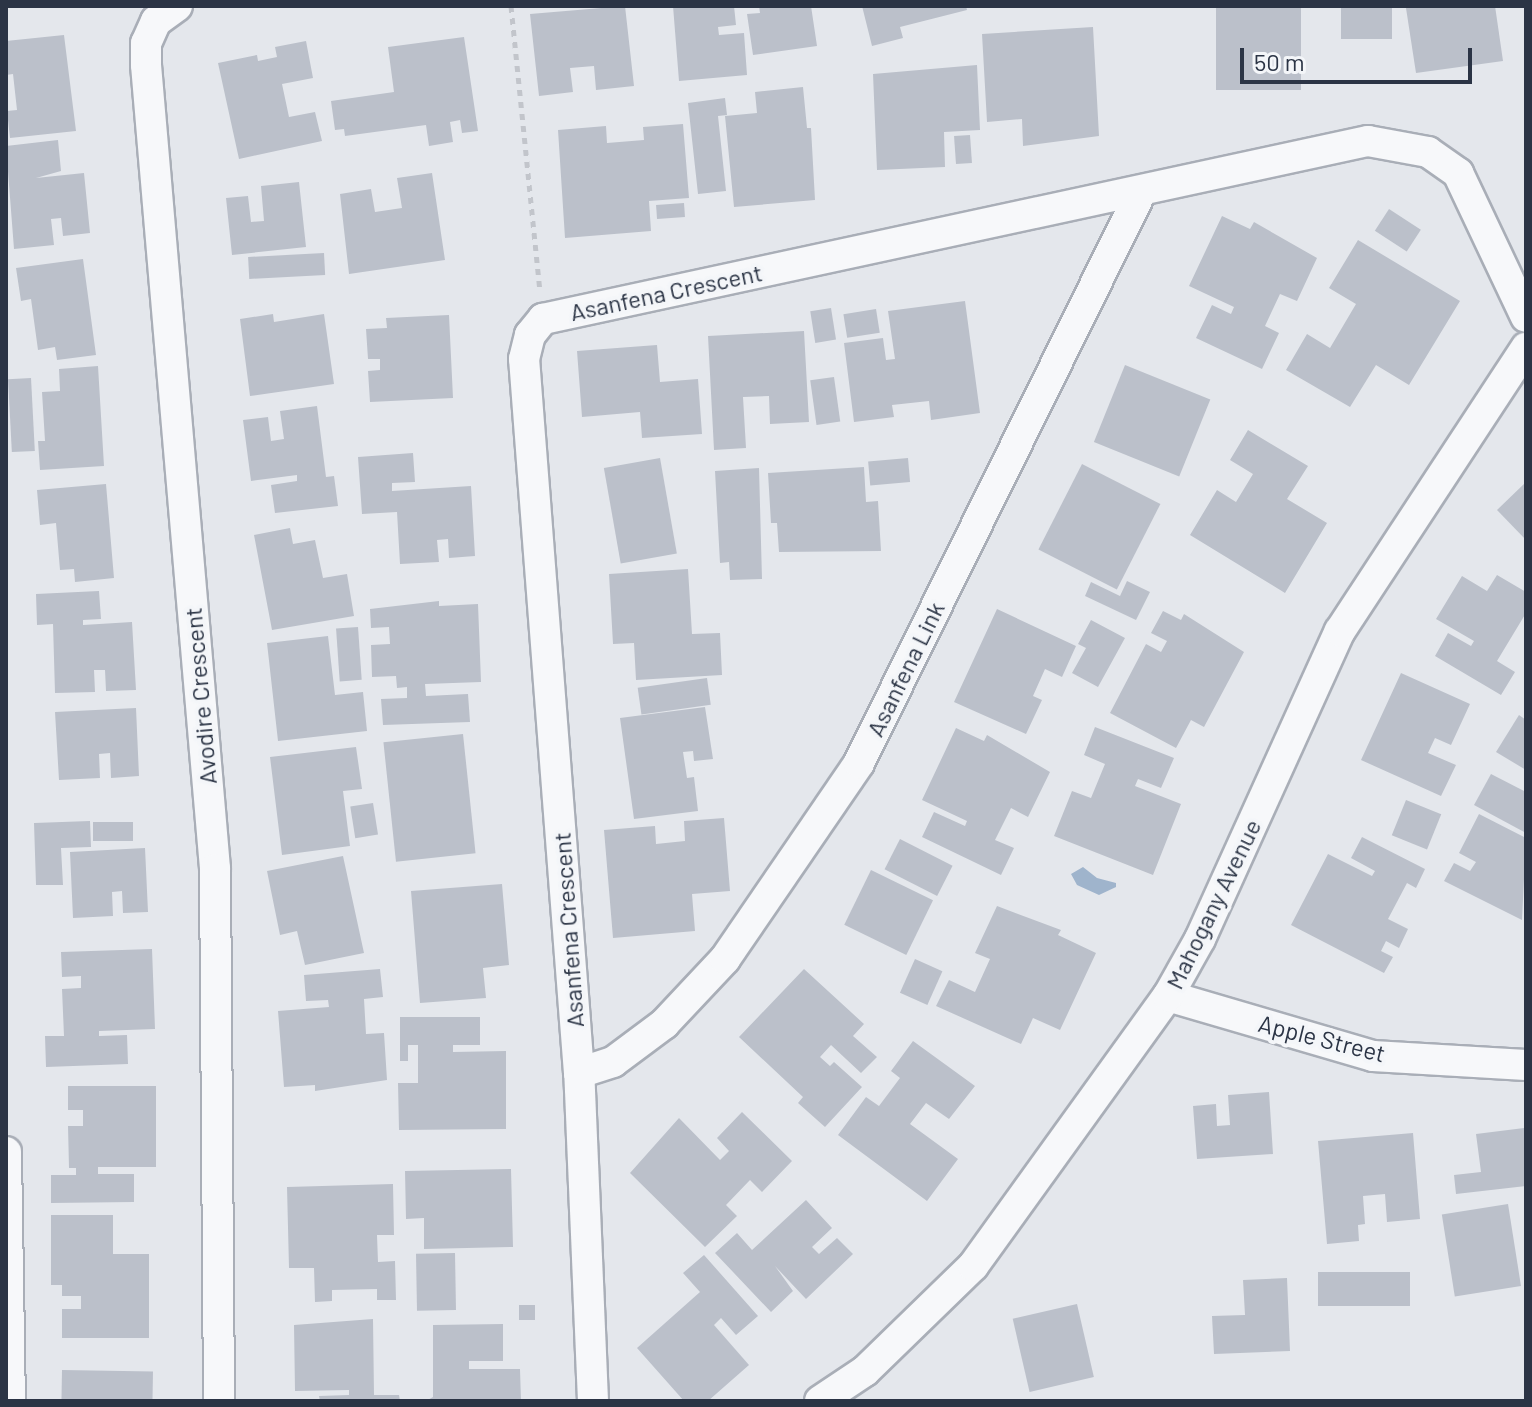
<!DOCTYPE html>
<style>
body{margin:0}
#map{position:relative;width:1532px;height:1407px;overflow:hidden;background:#e4e7ec;font-family:Barlow,sans-serif}
div>[style]{position:absolute}
.water>*{inset:0;background:#9fb4cc}
.building>*{inset:0;background:#bbc0ca;transform-origin:0 0}
.path>*{height:5px;margin-top:-2.5px;transform-origin:0;background:repeating-linear-gradient(90deg,#c2c5cb 0 6px,transparent 0 12px)}
.roads{filter:drop-shadow(2px 0 #a9aeb7) drop-shadow(-2px 0 #a9aeb7) drop-shadow(0 2px #a9aeb7) drop-shadow(0 -2px #a9aeb7)}
.street>*{height:30px;margin:-15px;padding:0 15px;transform-origin:15px;border-radius:15px;background:#f7f8fa}
span{translate:-50% -50%;white-space:nowrap;text-align:center;line-height:1.15;-webkit-text-stroke:8px #f4f6f9;paint-order:stroke}
.street-label{font-size:24px;color:#2b3445}
.frame{position:absolute;inset:0;border:8px solid #2b3445;pointer-events:none}
.scale{position:absolute;left:1240px;top:48px;width:232px;height:36px;box-sizing:border-box;border:4px solid #2b3445;border-top:0;padding-left:10px;font-size:24px;line-height:28px;white-space:nowrap;color:#2b3445;-webkit-text-stroke:6px #f4f6f9;paint-order:stroke}
</style>
<div id="map">
<div class="water">
<div style="clip-path:polygon(1083px 867px,1097px 878px,1116px 883px,1116px 887px,1099px 895px,1077px 885px,1071px 874px)"></div>
</div>
<div class="building">
<div style="clip-path:polygon(625px 6px,634px 86px,596px 90px,594px 66px,570px 68px,573px 92px,539px 96px,530px 14px)"></div>
<div style="clip-path:polygon(673px 6px,734px 6px,736px 25px,718px 27px,719px 35px,744px 33px,747px 75px,679px 81px)"></div>
<div style="clip-path:polygon(759px 6px,811px 6px,817px 46px,753px 55px,747px 14px,760px 13px)"></div>
<div style="clip-path:polygon(862px 6px,966px 6px,967px 10px,900px 27px,903px 38px,872px 46px)"></div>
<div style="left:1216px;top:6px;width:85px;height:84px"></div>
<div style="left:1341px;top:6px;width:51px;height:33px"></div>
<div style="clip-path:polygon(1495px 6px,1503px 61px,1416px 73px,1406px 8px)"></div>
<div style="clip-path:polygon(1093px 27px,1099px 136px,1023px 146px,1022px 119px,987px 122px,982px 34px)"></div>
<div style="clip-path:polygon(64px 35px,76px 131px,10px 138px,7px 111px,17px 110px,13px 74px,6px 75px,6px 41px)"></div>
<div style="clip-path:polygon(464px 37px,478px 131px,462px 133px,460px 120px,450px 122px,453px 142px,429px 146px,426px 125px,345px 136px,344px 129px,335px 130px,331px 101px,394px 92px,388px 47px)"></div>
<div style="clip-path:polygon(306px 41px,313px 78px,282px 84px,289px 117px,315px 112px,322px 141px,239px 159px,218px 63px,257px 55px,258px 61px,277px 57px,275px 47px)"></div>
<div style="clip-path:polygon(977px 65px,980px 130px,944px 132px,945px 167px,877px 170px,873px 74px)"></div>
<div style="clip-path:polygon(803px 87px,807px 128px,811px 128px,815px 200px,734px 207px,725px 116px,757px 113px,755px 92px)"></div>
<div style="clip-path:polygon(725px 98px,727px 115px,718px 116px,726px 191px,698px 194px,688px 103px)"></div>
<div style="clip-path:polygon(683px 124px,689px 198px,649px 201px,651px 231px,565px 238px,558px 130px,606px 126px,607px 143px,644px 140px,643px 127px)"></div>
<div style="left:970px;top:135px;width:28px;height:16px;rotate:86deg"></div>
<div style="clip-path:polygon(58px 140px,61px 171px,36px 178px,84px 173px,90px 233px,63px 236px,61px 218px,51px 219px,54px 245px,14px 249px,6px 146px)"></div>
<div style="clip-path:polygon(432px 173px,445px 260px,349px 274px,340px 194px,371px 189px,375px 212px,402px 208px,397px 178px)"></div>
<div style="clip-path:polygon(299px 182px,306px 247px,232px 255px,226px 198px,248px 196px,251px 222px,264px 221px,261px 186px)"></div>
<div style="left:684px;top:203px;width:14px;height:28px;rotate:86deg"></div>
<div style="left:1389px;top:209px;width:38px;height:26px;rotate:33deg"></div>
<div style="clip-path:polygon(1222px 216px,1250px 229px,1254px 222px,1317px 258px,1297px 301px,1280px 294px,1265px 326px,1279px 333px,1262px 369px,1196px 338px,1212px 305px,1231px 314px,1234px 307px,1189px 286px)"></div>
<div style="clip-path:polygon(1358px 240px,1460px 301px,1409px 385px,1376px 365px,1350px 407px,1286px 370px,1307px 334px,1330px 348px,1356px 304px,1329px 288px)"></div>
<div style="left:324px;top:253px;width:22px;height:76px;rotate:87deg"></div>
<div style="clip-path:polygon(83px 259px,96px 355px,57px 360px,55px 347px,38px 350px,31px 299px,21px 301px,16px 268px)"></div>
<div style="clip-path:polygon(965px 301px,980px 413px,931px 420px,929px 401px,892px 405px,894px 417px,854px 422px,844px 343px,883px 338px,886px 360px,895px 359px,888px 311px)"></div>
<div style="left:831px;top:308px;width:32px;height:21px;rotate:81deg"></div>
<div style="left:876px;top:309px;width:24px;height:33px;rotate:81deg"></div>
<div style="clip-path:polygon(273px 314px,274px 322px,324px 314px,334px 384px,250px 396px,240px 319px)"></div>
<div style="clip-path:polygon(449px 315px,453px 398px,370px 402px,368px 371px,380px 370px,380px 359px,368px 359px,366px 329px,387px 328px,386px 318px)"></div>
<div style="clip-path:polygon(804px 331px,809px 422px,770px 424px,769px 396px,743px 397px,746px 448px,714px 450px,708px 336px)"></div>
<div style="clip-path:polygon(657px 345px,660px 382px,698px 379px,702px 434px,642px 438px,640px 412px,582px 417px,577px 351px)"></div>
<div style="left:1125px;top:365px;width:92px;height:83px;rotate:22deg"></div>
<div style="clip-path:polygon(98px 366px,104px 466px,40px 470px,38px 441px,45px 441px,42px 392px,60px 391px,59px 369px)"></div>
<div style="left:834px;top:377px;width:45px;height:24px;rotate:82deg"></div>
<div style="left:31px;top:378px;width:73px;height:23px;rotate:87deg"></div>
<div style="clip-path:polygon(317px 406px,326px 477px,334px 476px,338px 506px,275px 513px,271px 485px,297px 481px,297px 475px,251px 481px,243px 420px,268px 417px,271px 441px,284px 439px,280px 411px)"></div>
<div style="clip-path:polygon(1248px 430px,1308px 466px,1287px 499px,1327px 523px,1285px 593px,1190px 535px,1217px 490px,1236px 502px,1253px 474px,1230px 460px)"></div>
<div style="clip-path:polygon(413px 453px,415px 482px,392px 483px,392px 491px,471px 486px,475px 556px,449px 558px,448px 539px,437px 540px,439px 562px,400px 564px,397px 512px,362px 514px,358px 457px)"></div>
<div style="left:660px;top:458px;width:97px;height:57px;rotate:80deg"></div>
<div style="left:908px;top:458px;width:24px;height:40px;rotate:85deg"></div>
<div style="left:1082px;top:464px;width:88px;height:96px;rotate:27deg"></div>
<div style="clip-path:polygon(864px 467px,866px 502px,878px 501px,881px 551px,779px 552px,777px 523px,771px 523px,768px 473px)"></div>
<div style="clip-path:polygon(759px 468px,762px 579px,730px 580px,729px 562px,720px 563px,715px 471px)"></div>
<div style="clip-path:polygon(1526px 482px,1526px 540px,1497px 510px)"></div>
<div style="clip-path:polygon(106px 484px,114px 578px,75px 582px,74px 569px,60px 570px,56px 523px,40px 525px,37px 490px)"></div>
<div style="clip-path:polygon(290px 528px,293px 544px,315px 540px,323px 578px,347px 574px,354px 616px,272px 630px,254px 535px)"></div>
<div style="clip-path:polygon(688px 569px,692px 634px,720px 633px,722px 675px,636px 680px,634px 643px,613px 644px,609px 574px)"></div>
<div style="clip-path:polygon(1497px 575px,1526px 592px,1526px 613px,1497px 661px,1515px 672px,1501px 695px,1435px 656px,1448px 633px,1471px 646px,1474px 641px,1436px 619px,1462px 576px,1487px 591px)"></div>
<div style="clip-path:polygon(1127px 581px,1150px 592px,1136px 620px,1085px 596px,1091px 582px,1120px 596px)"></div>
<div style="clip-path:polygon(99px 591px,101px 619px,83px 620px,83px 625px,132px 622px,136px 690px,106px 691px,105px 670px,94px 670px,95px 692px,55px 693px,53px 624px,37px 625px,36px 594px)"></div>
<div style="clip-path:polygon(439px 601px,439px 606px,478px 604px,481px 682px,425px 684px,426px 696px,468px 694px,470px 722px,383px 725px,381px 699px,407px 698px,407px 687px,397px 688px,396px 676px,372px 677px,371px 645px,390px 644px,389px 627px,371px 628px,370px 609px)"></div>
<div style="clip-path:polygon(997px 609px,1076px 646px,1062px 677px,1045px 669px,1033px 696px,1042px 700px,1026px 734px,954px 702px)"></div>
<div style="clip-path:polygon(1163px 611px,1181px 620px,1184px 614px,1244px 652px,1204px 727px,1191px 720px,1176px 748px,1110px 713px,1146px 644px,1161px 652px,1167px 641px,1151px 633px)"></div>
<div style="clip-path:polygon(1091px 620px,1125px 638px,1098px 687px,1072px 673px,1086px 648px,1078px 644px)"></div>
<div style="left:358px;top:627px;width:53px;height:22px;rotate:86deg"></div>
<div style="clip-path:polygon(328px 636px,335px 695px,363px 692px,367px 731px,278px 741px,267px 643px)"></div>
<div style="clip-path:polygon(1401px 673px,1470px 704px,1451px 745px,1435px 738px,1428px 753px,1456px 765px,1441px 796px,1361px 760px)"></div>
<div style="left:707px;top:678px;width:27px;height:70px;rotate:82deg"></div>
<div style="clip-path:polygon(705px 707px,713px 759px,694px 761px,693px 751px,683px 752px,687px 778px,694px 777px,698px 811px,634px 819px,620px 718px)"></div>
<div style="clip-path:polygon(136px 708px,139px 776px,111px 778px,110px 753px,99px 754px,100px 778px,59px 780px,55px 712px)"></div>
<div style="clip-path:polygon(1519px 715px,1526px 720px,1526px 770px,1496px 752px)"></div>
<div style="clip-path:polygon(1095px 727px,1174px 758px,1161px 788px,1138px 779px,1135px 786px,1181px 804px,1153px 875px,1054px 836px,1072px 791px,1091px 798px,1105px 764px,1084px 755px)"></div>
<div style="clip-path:polygon(956px 728px,984px 741px,987px 735px,1050px 772px,1028px 817px,1011px 808px,995px 840px,1014px 848px,1001px 875px,922px 837px,934px 812px,965px 826px,967px 821px,922px 800px)"></div>
<div style="left:463px;top:734px;width:120px;height:80px;rotate:84deg"></div>
<div style="clip-path:polygon(356px 747px,362px 789px,343px 791px,350px 846px,282px 855px,270px 757px)"></div>
<div style="clip-path:polygon(1491px 774px,1526px 792px,1526px 833px,1474px 805px)"></div>
<div style="left:1406px;top:800px;width:38px;height:38px;rotate:22deg"></div>
<div style="left:373px;top:803px;width:32px;height:23px;rotate:81deg"></div>
<div style="clip-path:polygon(1479px 814px,1526px 838px,1522px 920px,1444px 881px,1454px 863px,1470px 871px,1476px 862px,1459px 853px)"></div>
<div style="clip-path:polygon(724px 818px,730px 891px,692px 894px,695px 931px,613px 938px,604px 830px,655px 826px,656px 844px,685px 841px,684px 821px)"></div>
<div style="clip-path:polygon(90px 821px,91px 847px,61px 848px,63px 885px,36px 885px,34px 823px)"></div>
<div style="left:133px;top:822px;width:19px;height:40px;rotate:90deg"></div>
<div style="clip-path:polygon(1362px 837px,1425px 869px,1416px 888px,1407px 883px,1388px 919px,1408px 929px,1399px 948px,1386px 941px,1381px 951px,1393px 957px,1384px 973px,1291px 925px,1328px 854px,1372px 876px,1375px 871px,1351px 858px)"></div>
<div style="left:900px;top:839px;width:59px;height:34px;rotate:27deg"></div>
<div style="clip-path:polygon(145px 848px,148px 912px,123px 913px,122px 891px,112px 892px,113px 916px,73px 918px,70px 852px)"></div>
<div style="clip-path:polygon(343px 856px,364px 953px,305px 965px,297px 931px,280px 935px,267px 871px)"></div>
<div style="left:871px;top:870px;width:69px;height:61px;rotate:26deg"></div>
<div style="clip-path:polygon(502px 884px,509px 965px,483px 968px,486px 998px,420px 1003px,411px 891px)"></div>
<div style="clip-path:polygon(997px 906px,1061px 930px,1058px 935px,1096px 953px,1060px 1030px,1033px 1018px,1021px 1044px,936px 1006px,949px 980px,975px 992px,990px 959px,975px 953px)"></div>
<div style="clip-path:polygon(152px 949px,155px 1029px,99px 1031px,99px 1036px,127px 1035px,128px 1064px,46px 1067px,45px 1036px,64px 1036px,62px 989px,81px 988px,81px 976px,62px 977px,61px 952px)"></div>
<div style="left:915px;top:959px;width:30px;height:37px;rotate:24deg"></div>
<div style="clip-path:polygon(380px 969px,383px 997px,364px 999px,366px 1034px,384px 1033px,387px 1080px,315px 1091px,315px 1085px,284px 1087px,278px 1011px,329px 1007px,328px 1000px,306px 1001px,304px 975px)"></div>
<div style="clip-path:polygon(804px 969px,864px 1024px,853px 1036px,877px 1057px,861px 1073px,831px 1045px,820px 1057px,830px 1066px,834px 1062px,862px 1087px,825px 1127px,798px 1103px,803px 1097px,739px 1037px)"></div>
<div style="clip-path:polygon(400px 1017px,480px 1017px,480px 1045px,453px 1045px,453px 1052px,506px 1051px,506px 1129px,399px 1130px,398px 1083px,418px 1083px,418px 1045px,408px 1045px,408px 1061px,400px 1061px)"></div>
<div style="clip-path:polygon(913px 1041px,975px 1086px,949px 1119px,926px 1103px,910px 1124px,958px 1159px,927px 1201px,838px 1135px,866px 1097px,879px 1106px,900px 1078px,891px 1071px)"></div>
<div style="clip-path:polygon(68px 1086px,156px 1086px,156px 1167px,98px 1167px,98px 1174px,134px 1174px,134px 1202px,51px 1203px,51px 1175px,76px 1175px,76px 1168px,69px 1168px,68px 1126px,83px 1126px,83px 1110px,68px 1110px)"></div>
<div style="clip-path:polygon(1269px 1092px,1273px 1154px,1197px 1159px,1193px 1106px,1216px 1104px,1217px 1126px,1230px 1125px,1228px 1095px)"></div>
<div style="clip-path:polygon(742px 1112px,792px 1161px,762px 1192px,750px 1180px,726px 1205px,737px 1216px,705px 1247px,630px 1173px,679px 1118px,720px 1160px,729px 1151px,717px 1138px)"></div>
<div style="clip-path:polygon(1524px 1128px,1526px 1186px,1456px 1194px,1454px 1175px,1481px 1172px,1476px 1134px)"></div>
<div style="clip-path:polygon(1413px 1133px,1420px 1219px,1387px 1222px,1385px 1194px,1363px 1196px,1365px 1224px,1358px 1225px,1359px 1241px,1327px 1244px,1318px 1141px)"></div>
<div style="clip-path:polygon(511px 1169px,513px 1247px,424px 1249px,424px 1218px,406px 1219px,405px 1171px)"></div>
<div style="clip-path:polygon(393px 1184px,394px 1235px,377px 1235px,378px 1262px,395px 1261px,396px 1300px,377px 1300px,377px 1289px,332px 1290px,332px 1301px,315px 1302px,314px 1268px,289px 1268px,287px 1187px)"></div>
<div style="clip-path:polygon(806px 1200px,832px 1228px,812px 1247px,819px 1254px,837px 1238px,853px 1254px,806px 1299px,775px 1266px,793px 1291px,771px 1312px,715px 1253px,737px 1233px,752px 1250px)"></div>
<div style="left:1508px;top:1204px;width:83px;height:67px;rotate:81deg"></div>
<div style="clip-path:polygon(51px 1215px,113px 1215px,113px 1254px,149px 1254px,149px 1338px,62px 1338px,62px 1309px,81px 1309px,81px 1296px,62px 1296px,62px 1285px,51px 1285px)"></div>
<div style="left:455px;top:1253px;width:57px;height:39px;rotate:89deg"></div>
<div style="clip-path:polygon(704px 1255px,758px 1316px,736px 1335px,721px 1318px,714px 1325px,749px 1365px,708px 1401px,684px 1401px,637px 1348px,700px 1292px,683px 1273px)"></div>
<div style="left:1318px;top:1272px;width:92px;height:34px"></div>
<div style="clip-path:polygon(1287px 1278px,1290px 1351px,1214px 1354px,1212px 1316px,1245px 1315px,1243px 1280px)"></div>
<div style="left:1077px;top:1304px;width:75px;height:66px;rotate:77deg"></div>
<div style="left:519px;top:1305px;width:16px;height:15px"></div>
<div style="clip-path:polygon(373px 1319px,374px 1395px,399px 1395px,400px 1401px,320px 1401px,319px 1396px,349px 1395px,349px 1390px,295px 1391px,294px 1325px)"></div>
<div style="clip-path:polygon(503px 1324px,503px 1361px,469px 1361px,469px 1369px,520px 1369px,521px 1401px,426px 1401px,433px 1397px,433px 1325px)"></div>
<div style="left:62px;top:1370px;width:91px;height:31px;rotate:1deg"></div>
</div>
<div class="path">
<div style="left:511px;top:6px;width:285px;rotate:84.2deg"></div>
</div>
<div class="roads">
<div class="street">
<div style="left:177px;top:6px;width:26px;rotate:144deg"></div>
<div style="left:156px;top:21px;width:24px;rotate:114deg"></div>
<div style="left:146px;top:43px;width:22px;rotate:90deg"></div>
<div style="left:146px;top:65px;width:807px;rotate:85.09deg"></div>
<div style="left:215px;top:869px;width:532px;rotate:89.57deg"></div>
<div style="left:1168px;top:996px;width:214px;rotate:16.3deg"></div>
<div style="left:1373px;top:1056px;width:153px;rotate:3.4deg"></div>
<div style="left:579px;top:1073px;width:36px;rotate:-18deg"></div>
<div style="left:613px;top:1062px;width:64px;rotate:-36.7deg"></div>
<div style="left:664px;top:1024px;width:89px;rotate:-46.8deg"></div>
<div style="left:725px;top:959px;width:237px;rotate:-55.6deg"></div>
<div style="left:859px;top:763px;width:635px;rotate:-63.72deg"></div>
<div style="left:6px;top:1152px;width:249px;rotate:89.1deg"></div>
<div style="left:593px;top:1401px;width:328px;rotate:-92.4deg"></div>
<div style="left:579px;top:1073px;width:716px;rotate:-94.4deg"></div>
<div style="left:524px;top:359px;width:25px;rotate:-76deg"></div>
<div style="left:530px;top:335px;width:21px;rotate:-51deg"></div>
<div style="left:543px;top:319px;width:844px;rotate:-12.18deg"></div>
<div style="left:1368px;top:141px;width:61px;rotate:10.4deg"></div>
<div style="left:1428px;top:152px;width:37px;rotate:35deg"></div>
<div style="left:1458px;top:173px;width:159px;rotate:64.7deg"></div>
<div style="left:820px;top:1401px;width:54px;rotate:-33.7deg"></div>
<div style="left:865px;top:1371px;width:151px;rotate:-44.2deg"></div>
<div style="left:973px;top:1266px;width:333px;rotate:-54.2deg"></div>
<div style="left:1168px;top:996px;width:65px;rotate:-60.7deg"></div>
<div style="left:1200px;top:939px;width:338px;rotate:-65.6deg"></div>
<div style="left:1340px;top:631px;width:339px;rotate:-56.7deg"></div>
</div>
</div>
<div class="street-label">
<span style="left:666px;top:292px;rotate:-12deg">Asanfena Crescent</span>
<span style="left:905px;top:669px;rotate:-64deg">Asanfena Link</span>
<span style="left:200px;top:696px;rotate:-95deg">Avodire Crescent</span>
<span style="left:1213px;top:904px;rotate:-64deg">Mahogany Avenue</span>
<span style="left:568px;top:930px;rotate:-94deg">Asanfena Crescent</span>
<span style="left:1322px;top:1038px;rotate:14deg">Apple Street</span>
</div>
<div class="frame"></div>
<div class="scale">50 m</div>
</div>
